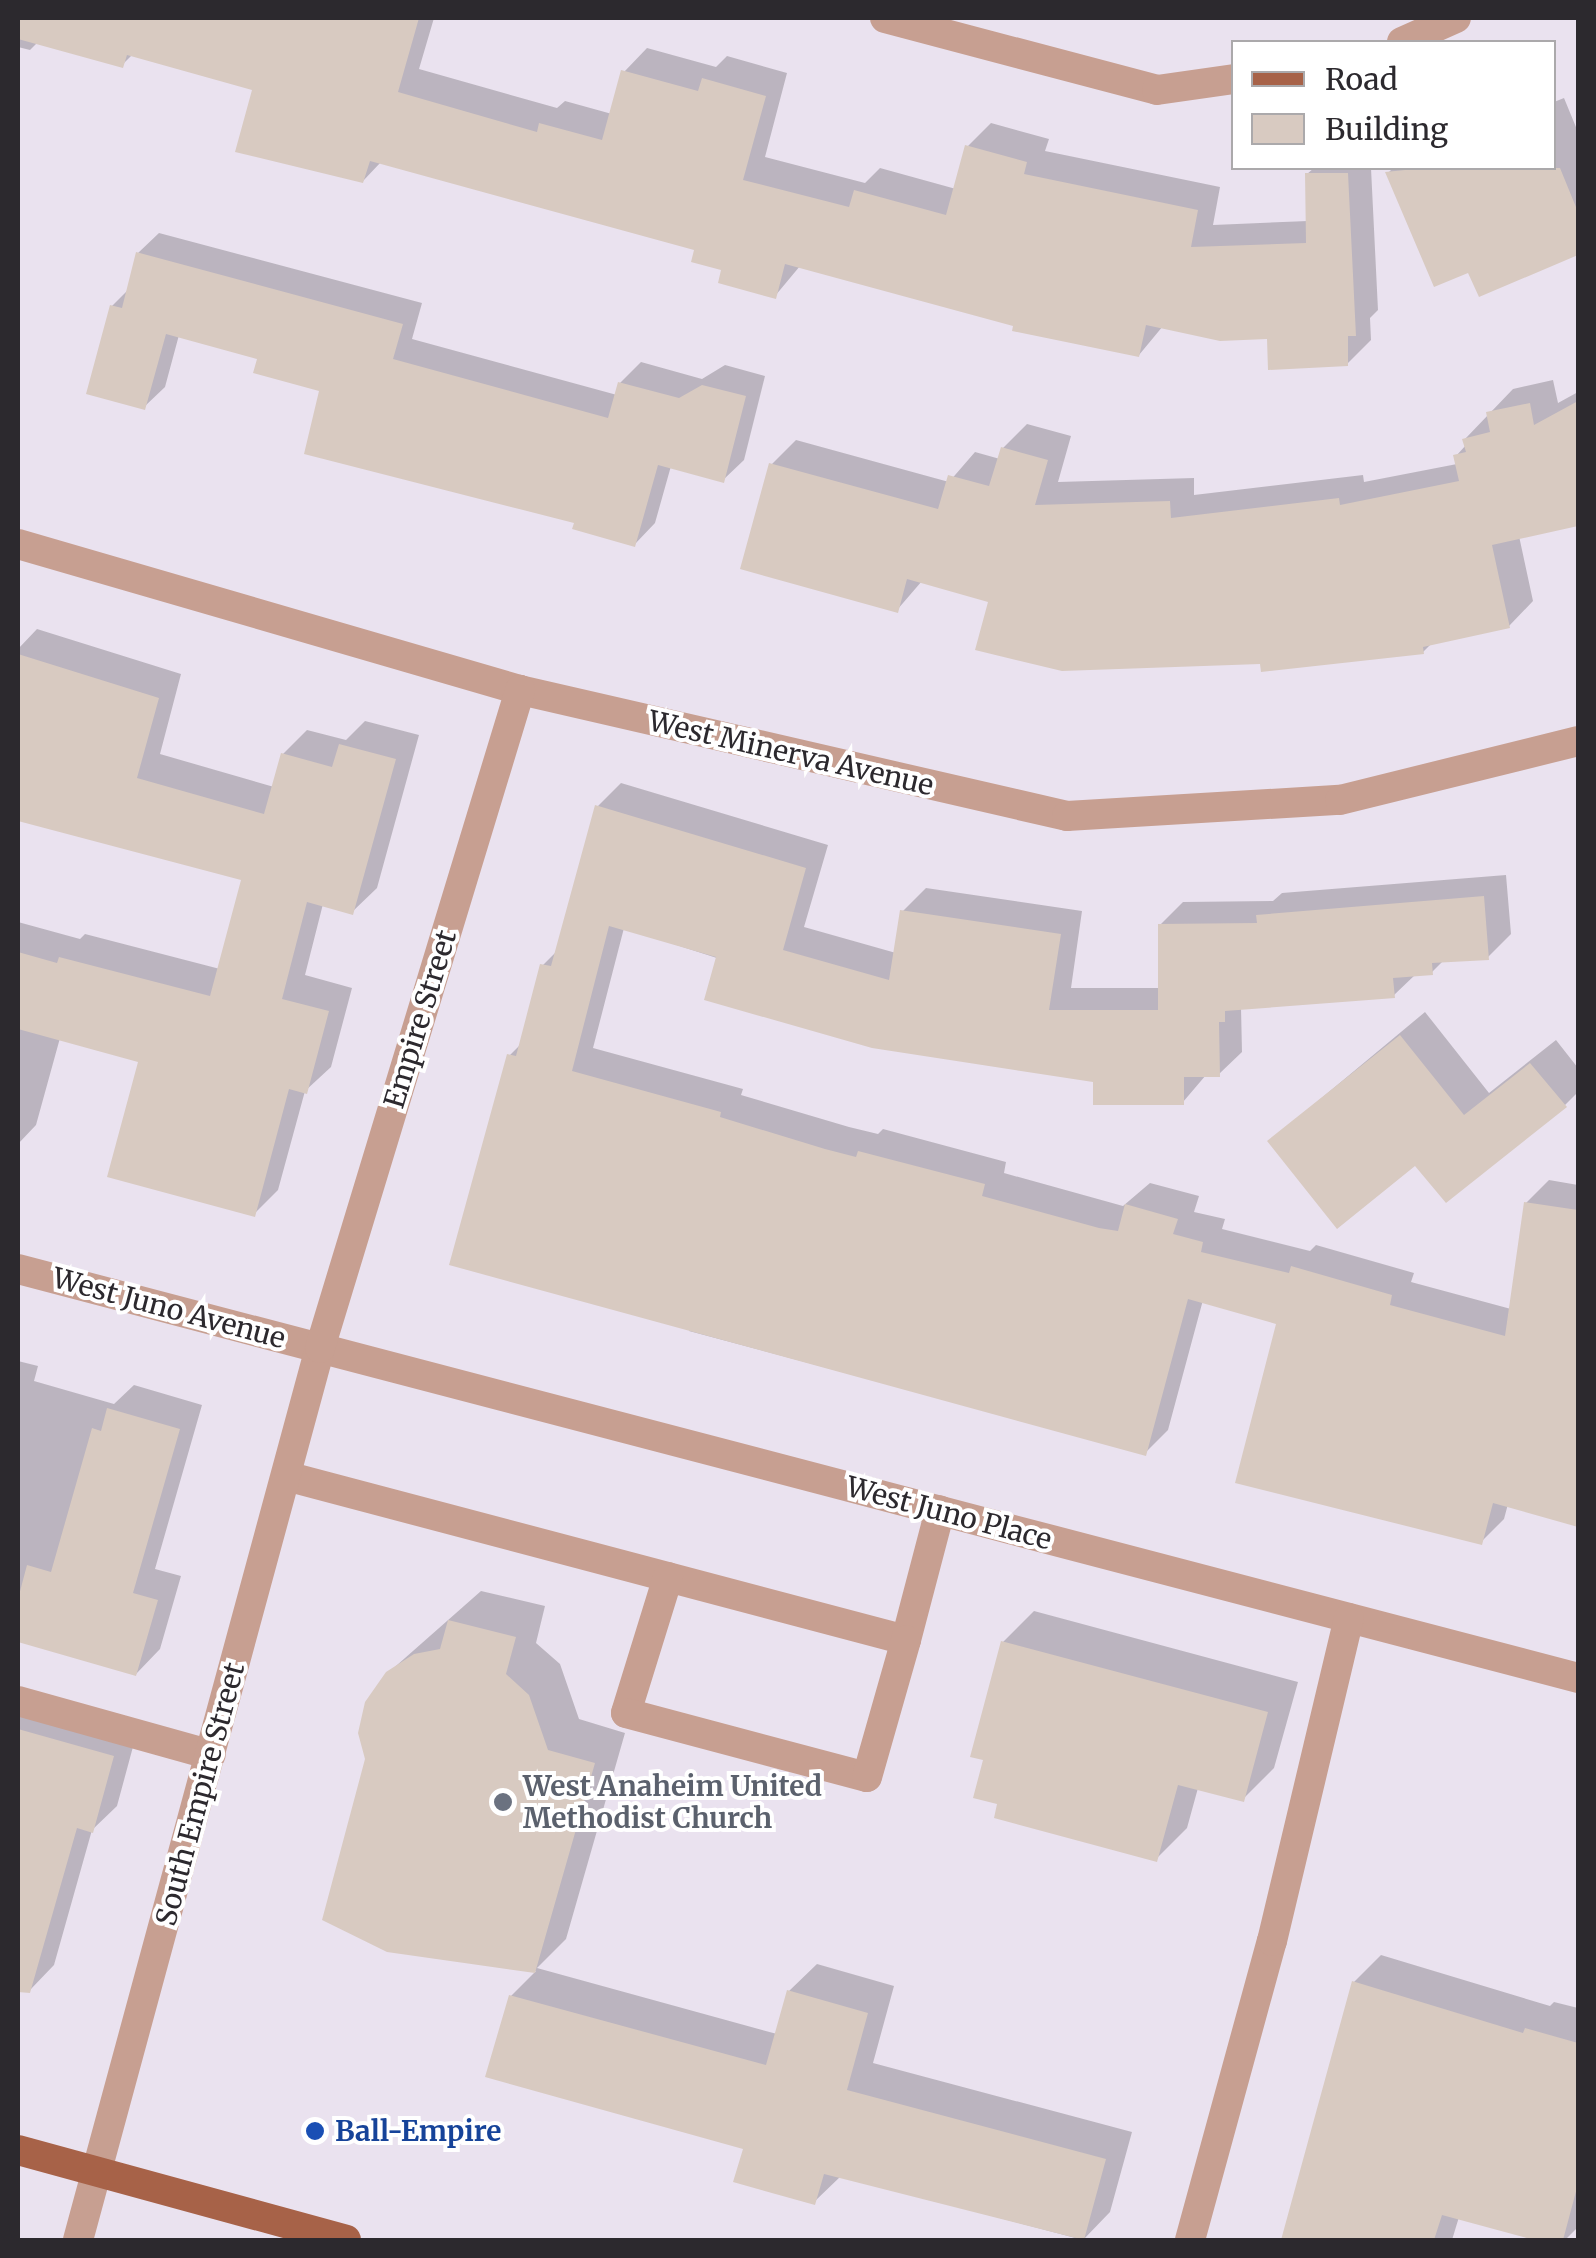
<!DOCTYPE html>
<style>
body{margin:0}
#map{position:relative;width:1596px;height:2258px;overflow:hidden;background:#eae2ef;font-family:Merriweather,serif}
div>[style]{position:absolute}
.shadow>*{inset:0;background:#0003}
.building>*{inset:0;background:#d8cac1}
.minor>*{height:30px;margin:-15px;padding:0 15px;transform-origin:15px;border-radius:15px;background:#c79f91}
.major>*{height:30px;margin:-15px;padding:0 15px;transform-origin:15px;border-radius:15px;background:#a76248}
.dots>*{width:28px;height:28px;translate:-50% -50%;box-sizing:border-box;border:5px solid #fff;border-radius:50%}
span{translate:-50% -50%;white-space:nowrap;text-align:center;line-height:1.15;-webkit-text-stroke:8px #fff;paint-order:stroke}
.street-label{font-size:28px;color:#2c292e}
.worship-label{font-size:28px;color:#5b616d;font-weight:700}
.left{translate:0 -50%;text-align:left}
.transit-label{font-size:28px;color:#164399;font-weight:700}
.frame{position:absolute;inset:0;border:20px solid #2c292e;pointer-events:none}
.legend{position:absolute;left:1231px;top:40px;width:325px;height:130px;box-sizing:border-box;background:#fff;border:2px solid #aba9ab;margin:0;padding:12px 18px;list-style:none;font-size:30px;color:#2c292e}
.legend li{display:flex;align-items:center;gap:20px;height:50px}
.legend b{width:50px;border:2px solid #aba9ab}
</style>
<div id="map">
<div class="shadow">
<div style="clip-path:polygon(18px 18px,434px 18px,419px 69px,557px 108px,565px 101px,612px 114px,624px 72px,647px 48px,716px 67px,727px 56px,787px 73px,765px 157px,865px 183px,880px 168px,956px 189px,967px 147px,991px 123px,1049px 139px,1045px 151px,1220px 187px,1213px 225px,1308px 221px,1307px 174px,1314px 168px,1371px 168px,1378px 310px,1370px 318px,1371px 340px,1347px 364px,1269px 336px,1163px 326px,1139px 355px,800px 266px,775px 296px,697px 248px,381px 162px,363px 181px,255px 88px,133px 54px,122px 65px,38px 42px,30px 50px,18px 47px)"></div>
<div style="clip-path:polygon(1564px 98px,1578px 132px,1578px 253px,1480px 294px,1470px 270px,1388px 173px,1393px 168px,1554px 168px,1554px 102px)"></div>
<div style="clip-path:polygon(159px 233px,422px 303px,412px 339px,617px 395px,620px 383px,641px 362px,702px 379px,725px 365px,765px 376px,744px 460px,723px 480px,671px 466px,655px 523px,635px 544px,577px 522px,260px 357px,179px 335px,165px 387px,144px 407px,112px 306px,129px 289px,138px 253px)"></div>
<div style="clip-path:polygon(1553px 380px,1558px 403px,1578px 392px,1578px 523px,1519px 536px,1533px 601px,1509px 626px,1433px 642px,1423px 652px,1262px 662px,922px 581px,897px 610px,772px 464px,796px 440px,949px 482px,975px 452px,1000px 459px,1003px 448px,1027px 424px,1071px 436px,1058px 482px,1194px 478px,1194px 495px,1363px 475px,1364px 482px,1457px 464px,1456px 456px,1466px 445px,1465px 439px,1513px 389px)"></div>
<div style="clip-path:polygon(37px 629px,181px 674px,160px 754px,274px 787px,283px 754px,307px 730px,346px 740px,365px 721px,419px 735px,377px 888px,352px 912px,323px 904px,305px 975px,352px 988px,331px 1067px,305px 1091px,278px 1190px,254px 1214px,142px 1060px,60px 1038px,36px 1125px,18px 1144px,18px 922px,80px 939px,85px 934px,220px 969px,244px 878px,18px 819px,18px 649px)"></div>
<div style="clip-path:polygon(621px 783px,828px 845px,804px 927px,896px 953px,903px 911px,926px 888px,1082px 911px,1071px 988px,1161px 988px,1160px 925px,1183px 902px,1273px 901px,1282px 893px,1506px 875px,1511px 934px,1488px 957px,1444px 960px,1432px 972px,1416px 974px,1393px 996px,1241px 1007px,1242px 1052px,1219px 1074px,1206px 1075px,1183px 1102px,1095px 1080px,624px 928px,593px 1048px,743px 1089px,741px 1095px,849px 1127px,878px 1134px,883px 1129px,1006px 1162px,1004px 1173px,1123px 1206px,1150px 1183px,1199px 1196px,1194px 1212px,1225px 1219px,1222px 1229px,1310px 1251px,1316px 1245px,1414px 1273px,1411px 1282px,1511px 1309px,1526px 1203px,1549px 1180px,1578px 1185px,1578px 1525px,1508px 1504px,1504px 1519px,1481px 1542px,1279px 1322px,1203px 1300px,1168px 1430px,1145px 1453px,689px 1331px,690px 1326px,510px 1055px,523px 1042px,543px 965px,558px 950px,598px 806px)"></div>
<div style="clip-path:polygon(1425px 1012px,1489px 1093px,1556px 1040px,1578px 1068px,1578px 1092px,1565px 1105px,1416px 1163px,1270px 1141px)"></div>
<div style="clip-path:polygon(18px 1361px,38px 1366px,34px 1381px,114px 1404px,134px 1385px,202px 1405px,155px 1569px,181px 1576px,160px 1649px,136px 1674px,18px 1640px)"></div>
<div style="clip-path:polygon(481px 1591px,545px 1606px,536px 1643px,560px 1664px,579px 1719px,625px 1733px,566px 1939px,537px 1968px,777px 2034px,789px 1991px,817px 1964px,894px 1986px,873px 2063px,1132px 2132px,1110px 2212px,1083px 2240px,841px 2176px,814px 2202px,746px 2147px,511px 1996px,536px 1971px,388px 1950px,388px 1673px)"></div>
<div style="clip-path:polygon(1034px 1611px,1298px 1682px,1274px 1768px,1243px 1799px,1198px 1788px,1187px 1828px,1156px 1859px,1000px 1802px,986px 1759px,1003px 1642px)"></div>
<div style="clip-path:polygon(18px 1698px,137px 1732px,117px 1806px,92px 1830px,54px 1965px,30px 1990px,18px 1986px)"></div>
<div style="clip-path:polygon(1381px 1955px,1550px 2006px,1554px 2002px,1578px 2008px,1578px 2227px,1565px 2240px,1543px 2240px,1459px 2217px,1452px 2240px,1283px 2240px,1354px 1982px)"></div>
</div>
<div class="building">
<div style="clip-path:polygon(18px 18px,419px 18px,398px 92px,537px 132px,539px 123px,602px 140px,621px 70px,698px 91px,702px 78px,766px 96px,743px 180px,849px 207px,854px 190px,946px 215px,965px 145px,1027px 162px,1024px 174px,1198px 210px,1191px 247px,1306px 243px,1305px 173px,1348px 173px,1356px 336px,1348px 336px,1348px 366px,1268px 370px,1267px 339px,1220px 341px,1146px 325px,1139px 357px,1012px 331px,1013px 326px,785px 264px,776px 299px,718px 283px,721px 270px,691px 262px,694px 250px,370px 161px,363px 183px,235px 152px,252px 90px,127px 55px,123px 68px,18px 39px)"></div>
<div style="clip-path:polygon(1425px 168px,1560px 168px,1578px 212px,1578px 255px,1479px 297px,1468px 273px,1434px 287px,1385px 172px)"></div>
<div style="clip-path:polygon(136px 252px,403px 324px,393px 359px,608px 418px,618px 382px,679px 398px,702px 385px,746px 396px,724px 483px,658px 465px,635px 547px,572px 529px,574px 523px,304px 454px,319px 391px,253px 373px,257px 359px,166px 334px,145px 410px,86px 394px,110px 305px,122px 308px)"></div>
<div style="clip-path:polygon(1578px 401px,1578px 526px,1492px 545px,1510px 628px,1423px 647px,1424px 654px,1261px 672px,1260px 664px,1062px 671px,975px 650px,988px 602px,907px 579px,898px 613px,740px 569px,769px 463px,938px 509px,948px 475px,989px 486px,1001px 447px,1048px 460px,1035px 505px,1170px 501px,1171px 518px,1339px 498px,1340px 505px,1459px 481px,1453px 455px,1466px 452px,1462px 439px,1490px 432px,1486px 412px,1530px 403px,1534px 425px)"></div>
<div style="clip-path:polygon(18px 654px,159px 698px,137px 778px,264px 814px,281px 753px,332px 767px,339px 744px,396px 759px,353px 915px,307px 902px,282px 999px,329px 1011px,307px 1094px,289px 1089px,255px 1217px,107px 1177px,138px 1062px,18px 1029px,18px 952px,57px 963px,59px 957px,210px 996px,241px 880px,18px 821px)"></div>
<div style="clip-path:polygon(595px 805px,806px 868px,783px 950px,889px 980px,900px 910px,1061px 934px,1049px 1010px,1158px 1010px,1158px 924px,1257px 923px,1256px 915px,1484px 896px,1489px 960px,1432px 963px,1433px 975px,1393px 978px,1395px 998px,1225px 1011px,1225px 1022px,1219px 1022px,1220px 1077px,1184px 1077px,1184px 1105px,1093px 1105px,1093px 1082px,872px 1048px,704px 1000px,716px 957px,609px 926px,572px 1071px,721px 1112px,720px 1117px,825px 1149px,856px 1157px,858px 1151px,985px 1184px,982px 1196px,1099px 1228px,1118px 1231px,1125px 1204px,1178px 1219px,1173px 1234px,1203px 1242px,1201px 1252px,1289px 1273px,1291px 1266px,1392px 1295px,1390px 1305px,1505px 1336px,1524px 1202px,1578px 1210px,1578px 1527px,1493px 1503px,1482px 1545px,1235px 1483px,1276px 1324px,1188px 1299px,1146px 1456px,449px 1265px,507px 1054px,516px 1056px,540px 964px,551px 966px)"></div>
<div style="clip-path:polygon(1400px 1035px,1464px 1115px,1530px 1063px,1567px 1107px,1446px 1203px,1415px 1166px,1337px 1229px,1267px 1141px)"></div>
<div style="clip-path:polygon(107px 1408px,180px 1429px,133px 1593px,158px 1600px,136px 1676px,18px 1642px,18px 1599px,27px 1565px,51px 1572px,92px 1428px,101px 1431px)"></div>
<div style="clip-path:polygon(448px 1620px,516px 1637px,506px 1674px,529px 1695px,548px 1750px,595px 1763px,535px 1973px,387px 1952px,322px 1920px,365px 1759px,358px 1733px,365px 1702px,386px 1672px,414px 1654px,440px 1649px)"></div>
<div style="clip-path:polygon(1001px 1641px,1268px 1712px,1244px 1802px,1178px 1785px,1157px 1862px,994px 1818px,997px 1804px,973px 1798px,983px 1760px,970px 1757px)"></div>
<div style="clip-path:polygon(18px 1729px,114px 1756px,93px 1833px,77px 1828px,30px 1993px,18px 1992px)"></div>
<div style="clip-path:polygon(1352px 1981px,1523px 2033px,1525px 2028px,1578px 2043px,1578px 2184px,1563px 2240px,1534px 2240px,1442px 2215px,1434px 2240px,1281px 2240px)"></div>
<div style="clip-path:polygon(787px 1990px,868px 2013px,847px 2090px,1106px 2159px,1084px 2240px,824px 2174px,815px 2205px,733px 2182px,743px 2149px,485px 2077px,509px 1995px,766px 2065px)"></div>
</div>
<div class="minor">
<div style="left:885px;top:18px;width:281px;rotate:14.8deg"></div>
<div style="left:1157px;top:90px;width:78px;rotate:-8.1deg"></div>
<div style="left:1402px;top:42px;width:59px;rotate:-24deg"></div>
<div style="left:18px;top:544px;width:523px;rotate:16.22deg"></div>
<div style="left:520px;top:690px;width:561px;rotate:12.97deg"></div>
<div style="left:1067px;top:816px;width:273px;rotate:-3.4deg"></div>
<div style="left:1340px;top:800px;width:245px;rotate:-13.9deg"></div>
<div style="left:18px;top:1269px;width:1613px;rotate:14.69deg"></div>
<div style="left:286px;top:1476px;width:641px;rotate:14.82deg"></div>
<div style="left:906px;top:1640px;width:134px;rotate:-75.3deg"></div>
<div style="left:668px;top:1577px;width:142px;rotate:107.2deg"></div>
<div style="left:626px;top:1713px;width:249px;rotate:14.9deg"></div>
<div style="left:867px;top:1777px;width:142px;rotate:-74.1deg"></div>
<div style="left:18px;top:1701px;width:200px;rotate:15.6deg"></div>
<div style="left:78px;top:2240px;width:924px;rotate:-74.82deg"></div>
<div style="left:320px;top:1348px;width:688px;rotate:-73.09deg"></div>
<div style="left:1190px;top:2240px;width:310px;rotate:-74.7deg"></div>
<div style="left:1272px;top:1941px;width:332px;rotate:-76.6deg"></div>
</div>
<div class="major">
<div style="left:18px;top:2150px;width:340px;rotate:15.3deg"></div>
</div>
<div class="dots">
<div style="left:503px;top:1802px;background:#6b7280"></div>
<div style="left:315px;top:2131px;background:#1a4fb4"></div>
</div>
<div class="street-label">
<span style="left:791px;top:753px;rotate:13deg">West Minerva Avenue</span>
<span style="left:420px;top:1019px;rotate:-73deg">Empire Street</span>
<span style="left:169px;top:1308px;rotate:15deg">West Juno Avenue</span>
<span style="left:949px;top:1513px;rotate:15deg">West Juno Place</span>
<span style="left:200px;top:1794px;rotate:-75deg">South Empire Street</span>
</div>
<div class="worship-label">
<span class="left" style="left:523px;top:1802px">West Anaheim United<br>Methodist Church</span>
</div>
<div class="transit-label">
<span class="left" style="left:335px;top:2131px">Ball-Empire</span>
</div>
<div class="frame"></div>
<ul class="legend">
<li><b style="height:12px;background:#a76248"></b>Road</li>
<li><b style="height:28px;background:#d8cac1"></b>Building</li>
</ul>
</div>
